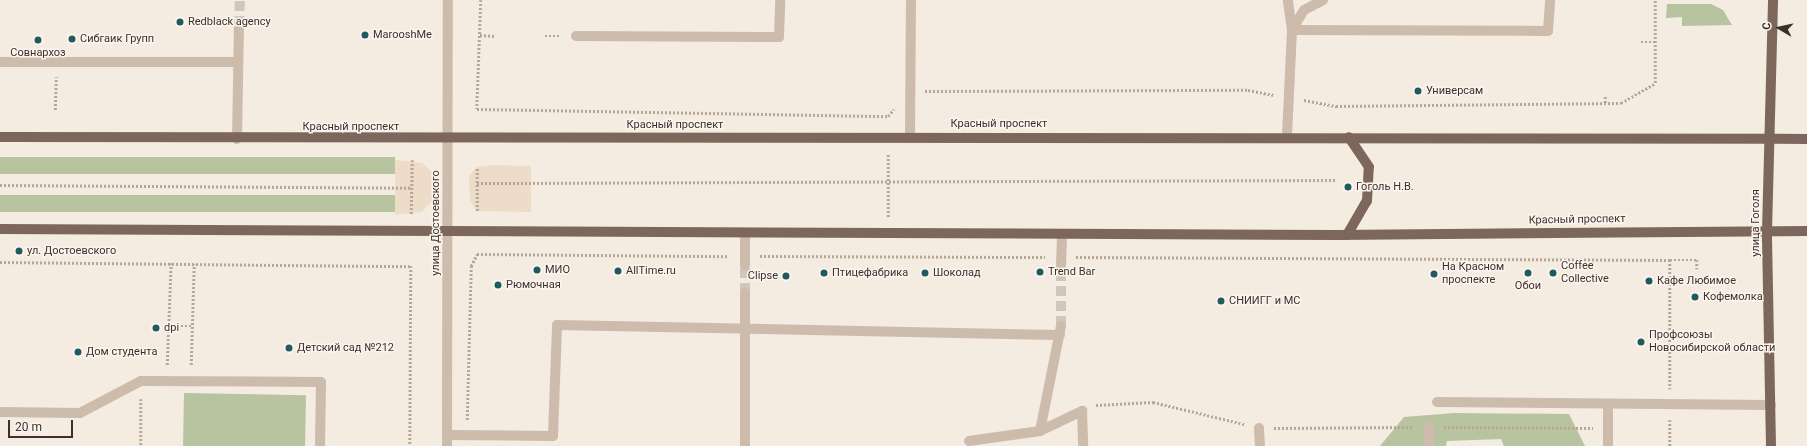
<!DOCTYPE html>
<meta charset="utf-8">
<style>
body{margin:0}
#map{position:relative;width:1807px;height:446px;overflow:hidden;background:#f4ebe1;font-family:Roboto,sans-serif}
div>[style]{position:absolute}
.green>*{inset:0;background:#b8c4a0;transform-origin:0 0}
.plaza>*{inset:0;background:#ecdcc8}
.minor-tunnel>*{height:10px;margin-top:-5px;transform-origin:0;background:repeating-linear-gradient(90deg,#cfc6bd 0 10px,transparent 0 15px)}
.path>*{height:2.5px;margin-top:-1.25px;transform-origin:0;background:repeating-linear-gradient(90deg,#b9a596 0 2px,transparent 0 4px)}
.minor>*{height:10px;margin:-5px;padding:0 5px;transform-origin:5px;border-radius:5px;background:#cdbbac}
.major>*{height:10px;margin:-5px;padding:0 5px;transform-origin:5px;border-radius:5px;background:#7d675c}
.dots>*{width:11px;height:11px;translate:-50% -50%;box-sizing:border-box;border:2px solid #fbf5ee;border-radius:50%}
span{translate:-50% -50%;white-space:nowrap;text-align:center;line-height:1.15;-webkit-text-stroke:3px #fbf5ee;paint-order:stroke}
.poi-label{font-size:11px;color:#3b302b}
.left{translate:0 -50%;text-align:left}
.right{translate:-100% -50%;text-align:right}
.street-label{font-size:11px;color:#3b302b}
.north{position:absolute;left:1759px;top:8px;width:40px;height:40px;-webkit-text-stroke:3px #fbf5ee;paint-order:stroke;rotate:279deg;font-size:11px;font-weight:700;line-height:16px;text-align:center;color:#3b302b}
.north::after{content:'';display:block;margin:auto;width:14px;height:18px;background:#3b302b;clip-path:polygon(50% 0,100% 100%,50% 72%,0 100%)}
.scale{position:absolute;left:8px;top:420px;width:65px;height:18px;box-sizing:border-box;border:2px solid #3b302b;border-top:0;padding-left:5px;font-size:12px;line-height:14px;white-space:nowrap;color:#3b302b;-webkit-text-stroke:3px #fbf5ee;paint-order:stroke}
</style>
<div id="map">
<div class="green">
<div style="clip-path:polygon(1667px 4px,1711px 4px,1723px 10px,1732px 25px,1682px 26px,1682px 17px,1666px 18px)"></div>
<div style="left:0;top:157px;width:395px;height:17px"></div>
<div style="left:0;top:195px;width:395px;height:17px"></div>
<div style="left:184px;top:393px;width:122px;height:53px;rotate:1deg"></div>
<div style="clip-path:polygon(1454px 413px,1569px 414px,1585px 446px,1504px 446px,1501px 439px,1447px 441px,1446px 446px,1380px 446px,1404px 417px)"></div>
</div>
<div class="plaza">
<div style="clip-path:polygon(395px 160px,422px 163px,432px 172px,433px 200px,421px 212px,395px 215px)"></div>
<div style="clip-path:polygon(492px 165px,531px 166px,531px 212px,477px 211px,470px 201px,469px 176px,477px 167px)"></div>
</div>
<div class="minor-tunnel">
<div style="left:239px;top:26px;width:26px;rotate:-88deg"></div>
<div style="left:745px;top:293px;width:28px;rotate:-90deg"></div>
<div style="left:1061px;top:326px;width:60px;rotate:-90deg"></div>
</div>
<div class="path">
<div style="left:481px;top:0;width:109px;rotate:92.1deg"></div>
<div style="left:477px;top:109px;width:411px;rotate:1deg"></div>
<div style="left:888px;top:116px;width:9px;rotate:-49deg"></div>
<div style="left:480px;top:35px;width:15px;rotate:4deg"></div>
<div style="left:545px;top:36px;width:16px"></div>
<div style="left:1641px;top:42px;width:14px"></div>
<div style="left:925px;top:91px;width:323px;rotate:-0.2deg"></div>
<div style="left:1248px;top:90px;width:26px;rotate:11deg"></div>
<div style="left:1304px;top:100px;width:33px;rotate:11deg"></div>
<div style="left:1336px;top:106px;width:285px;rotate:-0.6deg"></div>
<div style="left:1621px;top:103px;width:39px;rotate:-30deg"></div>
<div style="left:1655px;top:83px;width:83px;rotate:-90deg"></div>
<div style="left:1605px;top:103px;width:7px;rotate:-90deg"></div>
<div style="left:55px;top:110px;width:33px;rotate:-88deg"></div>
<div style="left:477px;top:183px;width:859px;rotate:-0.2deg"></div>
<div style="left:0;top:185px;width:411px;rotate:0.4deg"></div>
<div style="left:477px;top:211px;width:44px;rotate:-90deg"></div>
<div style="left:411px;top:214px;width:54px;rotate:-88.9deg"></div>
<div style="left:888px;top:217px;width:64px;rotate:-90deg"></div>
<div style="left:760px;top:256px;width:285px;rotate:0.2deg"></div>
<div style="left:1076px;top:257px;width:594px;rotate:0.29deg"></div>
<div style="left:1670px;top:260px;width:129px;rotate:90deg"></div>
<div style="left:1670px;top:260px;width:27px"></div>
<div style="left:1697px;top:260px;width:9px;rotate:90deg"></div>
<div style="left:0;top:262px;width:411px;rotate:0.6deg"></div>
<div style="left:411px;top:266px;width:180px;rotate:90.3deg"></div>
<div style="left:169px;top:326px;width:23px"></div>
<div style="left:167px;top:365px;width:102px;rotate:-87.8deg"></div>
<div style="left:191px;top:365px;width:101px;rotate:-88.3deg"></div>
<div style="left:141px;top:399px;width:47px;rotate:90deg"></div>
<div style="left:1096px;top:405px;width:57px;rotate:-3deg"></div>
<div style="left:1153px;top:402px;width:94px;rotate:13.6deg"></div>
<div style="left:467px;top:420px;width:154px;rotate:-88.5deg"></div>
<div style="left:471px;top:266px;width:13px;rotate:-63deg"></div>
<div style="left:477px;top:254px;width:252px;rotate:0.5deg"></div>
<div style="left:1670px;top:420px;width:26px;rotate:90deg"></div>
<div style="left:1444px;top:427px;width:149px;rotate:0.4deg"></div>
<div style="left:1274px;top:428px;width:139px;rotate:-0.4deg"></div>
</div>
<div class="minor">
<div style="left:1323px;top:0;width:21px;rotate:152deg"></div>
<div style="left:1304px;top:10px;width:23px;rotate:121deg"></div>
<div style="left:1292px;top:30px;width:256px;rotate:0.2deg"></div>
<div style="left:1548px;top:31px;width:31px;rotate:-86deg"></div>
<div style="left:576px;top:36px;width:203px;rotate:0.3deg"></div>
<div style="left:779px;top:37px;width:37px;rotate:-88deg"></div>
<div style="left:0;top:62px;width:238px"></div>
<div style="left:910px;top:136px;width:136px;rotate:-89.6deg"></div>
<div style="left:1287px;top:136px;width:106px;rotate:-87.3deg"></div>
<div style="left:1292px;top:30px;width:30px;rotate:-98deg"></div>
<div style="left:237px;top:139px;width:113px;rotate:-89deg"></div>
<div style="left:745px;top:265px;width:32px;rotate:-90deg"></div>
<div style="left:1061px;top:266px;width:32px;rotate:-88deg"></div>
<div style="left:745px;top:293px;width:153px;rotate:90deg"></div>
<div style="left:1437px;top:402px;width:334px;rotate:0.5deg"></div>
<div style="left:0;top:412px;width:80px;rotate:0.7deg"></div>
<div style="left:80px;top:413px;width:69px;rotate:-27.7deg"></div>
<div style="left:141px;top:381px;width:180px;rotate:0.3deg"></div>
<div style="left:321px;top:382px;width:64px;rotate:90.9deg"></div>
<div style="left:1259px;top:428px;width:18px;rotate:87deg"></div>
<div style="left:1040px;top:431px;width:47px;rotate:-25.5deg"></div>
<div style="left:1082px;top:411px;width:35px;rotate:88deg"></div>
<div style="left:447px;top:435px;width:106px;rotate:0.5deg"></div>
<div style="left:553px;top:436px;width:111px;rotate:-87.9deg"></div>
<div style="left:557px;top:325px;width:503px;rotate:1.14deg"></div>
<div style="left:969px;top:441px;width:72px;rotate:-8deg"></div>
<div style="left:1040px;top:431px;width:107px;rotate:-78.7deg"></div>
<div style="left:447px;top:446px;width:446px;rotate:-89.9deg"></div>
<div style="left:1429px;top:446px;width:19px;rotate:-90deg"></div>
<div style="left:1608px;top:446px;width:40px;rotate:-90deg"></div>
</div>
<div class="major">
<div style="left:0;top:137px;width:1807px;rotate:0.06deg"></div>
<div style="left:0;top:229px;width:1336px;rotate:0.26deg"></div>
<div style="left:1336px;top:235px;width:471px;rotate:-0.5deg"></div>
<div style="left:1347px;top:235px;width:39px;rotate:-60deg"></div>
<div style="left:1367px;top:201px;width:34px;rotate:-87deg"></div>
<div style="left:1369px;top:167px;width:36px;rotate:-124deg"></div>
<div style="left:1771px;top:446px;width:215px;rotate:-91.1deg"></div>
<div style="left:1767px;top:231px;width:231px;rotate:-88.5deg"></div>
</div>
<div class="dots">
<div style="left:180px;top:22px;background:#1f5a5e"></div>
<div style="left:365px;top:35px;background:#1f5a5e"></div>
<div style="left:72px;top:39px;background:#1f5a5e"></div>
<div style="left:38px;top:40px;background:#1f5a5e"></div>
<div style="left:1418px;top:91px;background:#1f5a5e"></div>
<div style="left:1348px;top:187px;background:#1f5a5e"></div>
<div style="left:19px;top:251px;background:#1f5a5e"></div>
<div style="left:537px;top:270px;background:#1f5a5e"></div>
<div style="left:618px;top:271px;background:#1f5a5e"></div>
<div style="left:1040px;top:272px;background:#1f5a5e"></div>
<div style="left:824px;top:273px;background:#1f5a5e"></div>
<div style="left:925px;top:273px;background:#1f5a5e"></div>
<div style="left:1528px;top:273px;background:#1f5a5e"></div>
<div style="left:1553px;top:273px;background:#1f5a5e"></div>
<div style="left:1434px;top:274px;background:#1f5a5e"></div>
<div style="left:786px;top:276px;background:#1f5a5e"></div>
<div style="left:1649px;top:281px;background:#1f5a5e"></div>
<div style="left:498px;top:285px;background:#1f5a5e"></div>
<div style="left:1695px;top:297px;background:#1f5a5e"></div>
<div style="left:1221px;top:301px;background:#1f5a5e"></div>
<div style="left:156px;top:328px;background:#1f5a5e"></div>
<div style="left:1641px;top:342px;background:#1f5a5e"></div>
<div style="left:289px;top:348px;background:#1f5a5e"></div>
<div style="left:78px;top:352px;background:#1f5a5e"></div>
</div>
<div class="poi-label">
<span class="left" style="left:188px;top:22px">Redblack agency</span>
<span class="left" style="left:373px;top:35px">MarooshMe</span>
<span class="left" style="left:80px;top:39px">Сибгаик Групп</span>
<span style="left:38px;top:53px">Совнархоз</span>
<span class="left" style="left:1426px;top:91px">Универсам</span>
<span class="left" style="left:1356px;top:187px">Гоголь Н.В.</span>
<span class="left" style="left:27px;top:251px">ул. Достоевского</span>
<span class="left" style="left:1561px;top:273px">Coffee<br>Collective</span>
<span class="left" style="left:1442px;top:274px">На Красном<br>проспекте</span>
<span class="left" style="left:545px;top:270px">МИО</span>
<span class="left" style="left:626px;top:271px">AllTime.ru</span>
<span class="left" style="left:1048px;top:272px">Trend Bar</span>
<span class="left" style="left:832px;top:273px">Птицефабрика</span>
<span class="left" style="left:933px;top:273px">Шоколад</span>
<span class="right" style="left:778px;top:276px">Clipse</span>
<span class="left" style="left:1657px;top:281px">Кафе Любимое</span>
<span class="left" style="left:506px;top:285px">Рюмочная</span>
<span style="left:1528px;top:286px">Обои</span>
<span class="left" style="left:1703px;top:297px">Кофемолка</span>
<span class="left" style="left:1229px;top:301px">СНИИГГ и МС</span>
<span class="left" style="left:164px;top:328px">dpi</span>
<span class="left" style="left:1649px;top:342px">Профсоюзы<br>Новосибирской области</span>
<span class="left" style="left:297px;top:348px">Детский сад №212</span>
<span class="left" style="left:86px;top:352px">Дом студента</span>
</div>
<div class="street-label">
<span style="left:999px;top:124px">Красный проспект</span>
<span style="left:675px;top:125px">Красный проспект</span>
<span style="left:351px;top:127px">Красный проспект</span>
<span style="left:1577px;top:220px;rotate:-1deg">Красный проспект</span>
<span style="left:436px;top:223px;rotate:-90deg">улица Достоевского</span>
<span style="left:1756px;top:223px;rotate:-90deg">улица Гоголя</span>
</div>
<div class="north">С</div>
<div class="scale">20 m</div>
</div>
